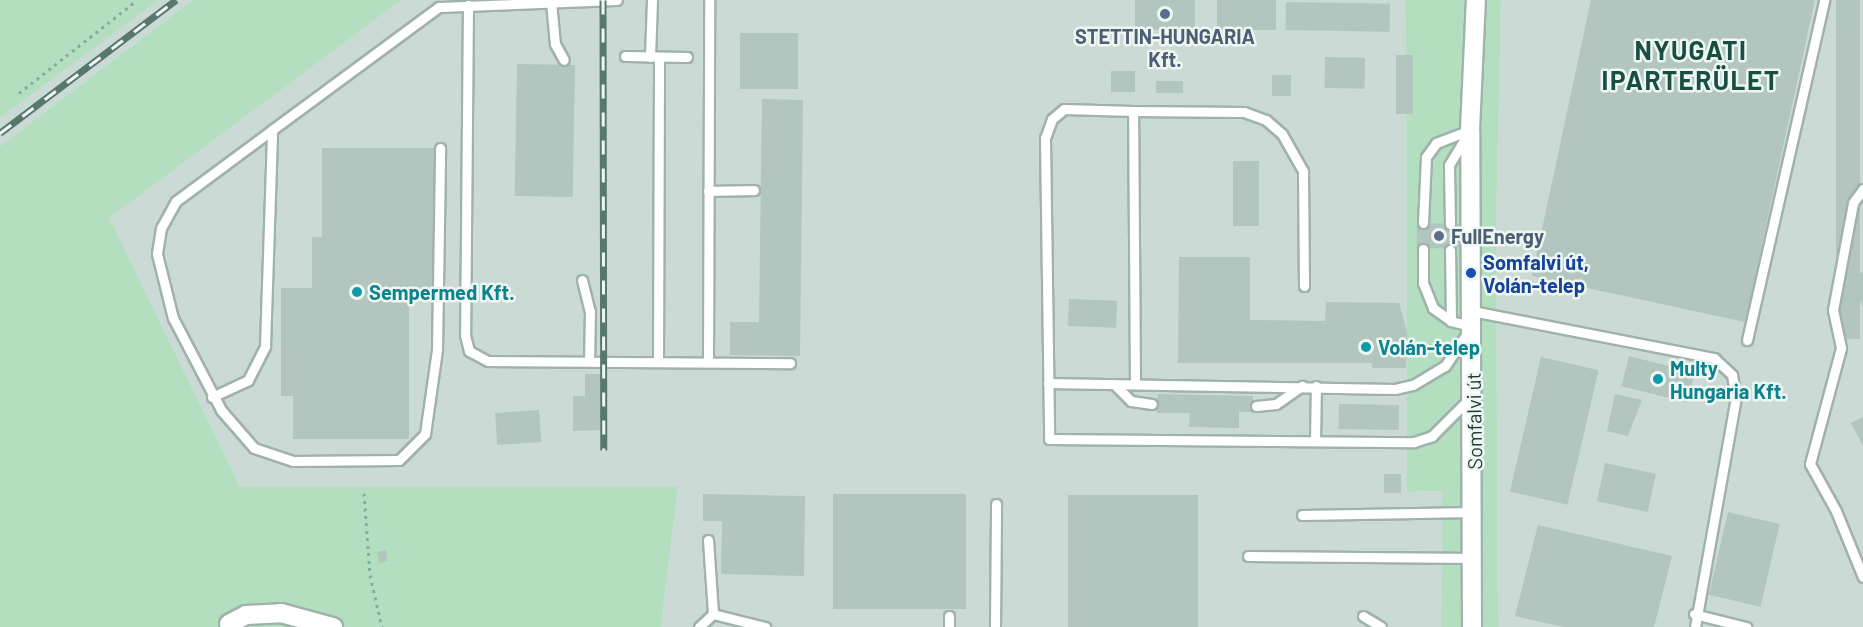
<!DOCTYPE html>
<meta charset="utf-8">
<style>
body{margin:0}
#map{position:relative;width:1863px;height:627px;overflow:hidden;background:#ddeae5;font-family:Barlow,sans-serif}
div>[style]{position:absolute}
.built>*{inset:0;background:#cbdad4}
.green>*{inset:0;background:#b4dec0}
.building>*{inset:0;background:#b2c5be;transform-origin:0 0}
.path>*{height:3px;margin-top:-1.5px;transform-origin:0;background:repeating-linear-gradient(90deg,#7bb1a1 0 3px,transparent 0 7.5px)}
.roads{filter:drop-shadow(2px 0 #a0b2ac) drop-shadow(-2px 0 #a0b2ac) drop-shadow(0 2px #a0b2ac) drop-shadow(0 -2px #a0b2ac)}
.lane>*{height:9px;margin:-4.5px;padding:0 4.5px;transform-origin:4.5px;border-radius:4.5px;background:#fff}
.street>*{height:18px;margin:-9px;padding:0 9px;transform-origin:9px;border-radius:9px;background:#fff}
.rail>*{height:7px;margin-top:-3.5px;transform-origin:0;background:repeating-linear-gradient(90deg,#eef7f2 0 14px,#58776f 0 28px);box-sizing:border-box;border-block:2px solid #58776f}
.dots>*{width:16px;height:16px;translate:-50% -50%;box-sizing:border-box;border:3px solid #eef7f2;border-radius:50%}
span{translate:-50% -50%;white-space:nowrap;text-align:center;line-height:1.15;-webkit-text-stroke:5px #eef7f2;paint-order:stroke}
.service-label{font-size:20px;color:#4e5e75;font-weight:700}
.left{translate:0 -50%;text-align:left}
.transit-label{font-size:20px;color:#164399;font-weight:700}
.culture-label{font-size:20px;color:#0d838f;font-weight:700}
.street-label{font-size:20px;color:#1e3b34}
.district-label{font-size:26px;color:#194e42;font-weight:700;letter-spacing:1.5px}
</style>
<div id="map">
<div class="built">
<div style="clip-path:polygon(159px 0,193px 0,0 146px,0 118px)"></div>
<div style="clip-path:polygon(401px 0,1406px 0,1407px 492px,1442px 491px,1441px 627px,661px 627px,678px 487px,240px 487px,108px 218px)"></div>
<div style="clip-path:polygon(1501px 0,1863px 0,1863px 627px,1498px 627px,1496px 226px)"></div>
</div>
<div class="green">
<div style="clip-path:polygon(0 0,159px 0,0 118px)"></div>
<div style="clip-path:polygon(193px 0,401px 0,109px 218px,240px 487px,678px 487px,661px 627px,0 627px,0 146px)"></div>
<div style="clip-path:polygon(1406px 0,1501px 0,1496px 226px,1498px 627px,1441px 627px,1442px 491px,1407px 492px)"></div>
</div>
<div class="building">
<div style="left:1135px;top:0;width:60px;height:30px"></div>
<div style="left:1217px;top:0;width:59px;height:30px"></div>
<div style="clip-path:polygon(1591px 0,1815px 0,1745px 322px,1532px 276px)"></div>
<div style="left:1836px;top:0;width:24px;height:339px"></div>
<div style="left:1286px;top:2px;width:104px;height:28px;rotate:1deg"></div>
<div style="left:740px;top:33px;width:58px;height:56px"></div>
<div style="left:1396px;top:55px;width:17px;height:59px"></div>
<div style="left:1325px;top:57px;width:40px;height:31px;rotate:1deg"></div>
<div style="left:517px;top:64px;width:58px;height:132px;rotate:1deg"></div>
<div style="left:1135px;top:71px;width:21px;height:24px;rotate:90deg"></div>
<div style="left:1272px;top:75px;width:19px;height:21px"></div>
<div style="left:1156px;top:81px;width:27px;height:12px"></div>
<div style="clip-path:polygon(762px 99px,803px 100px,800px 356px,730px 355px,730px 322px,759px 322px)"></div>
<div style="clip-path:polygon(322px 148px,434px 148px,434px 296px,409px 296px,409px 439px,293px 439px,293px 396px,281px 396px,281px 288px,312px 288px,312px 237px,322px 237px)"></div>
<div style="left:1233px;top:161px;width:26px;height:65px"></div>
<div style="left:1417px;top:223px;width:45px;height:25px;rotate:1deg"></div>
<div style="clip-path:polygon(1179px 257px,1250px 257px,1250px 320px,1325px 321px,1326px 302px,1399px 303px,1407px 332px,1406px 368px,1372px 368px,1372px 363px,1178px 363px)"></div>
<div style="clip-path:polygon(1863px 272px,1863px 306px,1849px 279px)"></div>
<div style="left:1069px;top:299px;width:48px;height:27px;rotate:2deg"></div>
<div style="left:1629px;top:356px;width:68px;height:31px;rotate:14deg"></div>
<div style="left:1541px;top:357px;width:59px;height:138px;rotate:13deg"></div>
<div style="clip-path:polygon(585px 374px,602px 374px,603px 430px,573px 431px,573px 396px,585px 396px)"></div>
<div style="clip-path:polygon(1158px 394px,1253px 396px,1253px 412px,1239px 412px,1239px 428px,1189px 427px,1190px 413px,1157px 413px)"></div>
<div style="clip-path:polygon(1615px 394px,1642px 400px,1628px 436px,1607px 431px)"></div>
<div style="left:1339px;top:404px;width:60px;height:25px;rotate:1deg"></div>
<div style="left:539px;top:410px;width:32px;height:44px;rotate:86deg"></div>
<div style="clip-path:polygon(1863px 417px,1863px 446px,1851px 423px)"></div>
<div style="left:1605px;top:463px;width:52px;height:39px;rotate:12deg"></div>
<div style="left:1384px;top:474px;width:17px;height:19px"></div>
<div style="clip-path:polygon(703px 494px,805px 496px,804px 576px,721px 574px,722px 521px,703px 521px)"></div>
<div style="left:966px;top:494px;width:115px;height:133px;rotate:90deg"></div>
<div style="left:1068px;top:495px;width:130px;height:132px"></div>
<div style="left:1728px;top:512px;width:53px;height:85px;rotate:13deg"></div>
<div style="clip-path:polygon(1538px 525px,1672px 556px,1654px 627px,1564px 627px,1515px 616px)"></div>
<div style="clip-path:polygon(386px 550px,387px 561px,379px 563px,377px 552px)"></div>
</div>
<div class="path">
<div style="left:19px;top:93px;width:150px;rotate:-38.2deg"></div>
<div style="left:364px;top:493px;width:82px;rotate:85.8deg"></div>
<div style="left:370px;top:575px;width:53px;rotate:77deg"></div>
</div>
<div class="roads">
<div class="lane">
<div style="left:551px;top:2px;width:42px;rotate:84.6deg"></div>
<div style="left:555px;top:44px;width:18px;rotate:61deg"></div>
<div style="left:468px;top:5px;width:330px;rotate:90.5deg"></div>
<div style="left:465px;top:335px;width:16px;rotate:76deg"></div>
<div style="left:469px;top:351px;width:21px;rotate:28deg"></div>
<div style="left:488px;top:361px;width:302px;rotate:0.4deg"></div>
<div style="left:625px;top:56px;width:62px;rotate:0.9deg"></div>
<div style="left:650px;top:57px;width:57px;rotate:-88deg"></div>
<div style="left:1133px;top:111px;width:69px;rotate:-178.3deg"></div>
<div style="left:1064px;top:109px;width:16px;rotate:140deg"></div>
<div style="left:1052px;top:119px;width:20px;rotate:110deg"></div>
<div style="left:1045px;top:138px;width:301px;rotate:89.2deg"></div>
<div style="left:1049px;top:439px;width:365px;rotate:0.5deg"></div>
<div style="left:1414px;top:442px;width:19px;rotate:-18deg"></div>
<div style="left:1432px;top:436px;width:54px;rotate:-45deg"></div>
<div style="left:272px;top:130px;width:119px;rotate:143.5deg"></div>
<div style="left:176px;top:201px;width:31px;rotate:119deg"></div>
<div style="left:161px;top:228px;width:26px;rotate:99deg"></div>
<div style="left:157px;top:254px;width:66px;rotate:76deg"></div>
<div style="left:173px;top:318px;width:104px;rotate:62.4deg"></div>
<div style="left:221px;top:410px;width:50px;rotate:49deg"></div>
<div style="left:254px;top:448px;width:41px;rotate:18.4deg"></div>
<div style="left:293px;top:461px;width:106px;rotate:-0.5deg"></div>
<div style="left:399px;top:460px;width:37px;rotate:-45deg"></div>
<div style="left:425px;top:434px;width:85px;rotate:-81.9deg"></div>
<div style="left:437px;top:350px;width:202px;rotate:-89.1deg"></div>
<div style="left:1863px;top:189px;width:17px;rotate:126deg"></div>
<div style="left:1853px;top:203px;width:109px;rotate:100.6deg"></div>
<div style="left:1833px;top:310px;width:39px;rotate:78deg"></div>
<div style="left:1841px;top:348px;width:120px;rotate:105deg"></div>
<div style="left:1810px;top:464px;width:54px;rotate:61deg"></div>
<div style="left:1836px;top:511px;width:71px;rotate:67.8deg"></div>
<div style="left:708px;top:191px;width:46px;rotate:-1.2deg"></div>
<div style="left:1423px;top:223px;width:66px;rotate:-87.4deg"></div>
<div style="left:1426px;top:157px;width:17px;rotate:-54deg"></div>
<div style="left:1436px;top:143px;width:36px;rotate:-21deg"></div>
<div style="left:1450px;top:224px;width:59px;rotate:-91deg"></div>
<div style="left:1449px;top:165px;width:35px;rotate:-59deg"></div>
<div style="left:1423px;top:249px;width:34px;rotate:90deg"></div>
<div style="left:1423px;top:283px;width:27px;rotate:68deg"></div>
<div style="left:1433px;top:308px;width:22px;rotate:36deg"></div>
<div style="left:582px;top:280px;width:32px;rotate:76deg"></div>
<div style="left:590px;top:311px;width:50px;rotate:91.1deg"></div>
<div style="left:1472px;top:311px;width:247px;rotate:11deg"></div>
<div style="left:1714px;top:358px;width:25px;rotate:43deg"></div>
<div style="left:1732px;top:375px;width:22px;rotate:80deg"></div>
<div style="left:1736px;top:397px;width:234px;rotate:100.1deg"></div>
<div style="left:1747px;top:340px;width:349px;rotate:-77.2deg"></div>
<div style="left:658px;top:361px;width:304px;rotate:-89.8deg"></div>
<div style="left:708px;top:361px;width:361px;rotate:-89.8deg"></div>
<div style="left:1048px;top:383px;width:347px;rotate:1deg"></div>
<div style="left:1395px;top:389px;width:18px;rotate:-13deg"></div>
<div style="left:1413px;top:385px;width:37px;rotate:-31deg"></div>
<div style="left:1445px;top:366px;width:48px;rotate:-56deg"></div>
<div style="left:1472px;top:326px;width:22px;rotate:-167deg"></div>
<div style="left:1451px;top:321px;width:71px;rotate:-90.8deg"></div>
<div style="left:1114px;top:384px;width:24px;rotate:45deg"></div>
<div style="left:1131px;top:401px;width:21px;rotate:8deg"></div>
<div style="left:1135px;top:384px;width:273px;rotate:-90.4deg"></div>
<div style="left:1133px;top:111px;width:111px;rotate:0.5deg"></div>
<div style="left:1244px;top:112px;width:23px;rotate:20deg"></div>
<div style="left:1266px;top:120px;width:21px;rotate:41deg"></div>
<div style="left:1282px;top:134px;width:43px;rotate:60.4deg"></div>
<div style="left:1303px;top:171px;width:115px;rotate:89.5deg"></div>
<div style="left:212px;top:397px;width:40px;rotate:-25deg"></div>
<div style="left:248px;top:380px;width:38px;rotate:-63deg"></div>
<div style="left:265px;top:346px;width:216px;rotate:-88.1deg"></div>
<div style="left:272px;top:130px;width:207px;rotate:-36.4deg"></div>
<div style="left:439px;top:7px;width:178px;rotate:-2.3deg"></div>
<div style="left:1256px;top:406px;width:20px;rotate:-6deg"></div>
<div style="left:1276px;top:404px;width:32px;rotate:-35deg"></div>
<div style="left:1315px;top:441px;width:55px;rotate:-89deg"></div>
<div style="left:1302px;top:515px;width:171px;rotate:-1deg"></div>
<div style="left:708px;top:540px;width:74px;rotate:86.1deg"></div>
<div style="left:1248px;top:556px;width:226px;rotate:0.5deg"></div>
<div style="left:1694px;top:614px;width:54px;rotate:14deg"></div>
<div style="left:949px;top:616px;width:11px;rotate:90deg"></div>
<div style="left:1363px;top:616px;width:21px;rotate:31deg"></div>
<div style="left:699px;top:627px;width:19px;rotate:-43deg"></div>
<div style="left:713px;top:614px;width:54px;rotate:14deg"></div>
<div style="left:995px;top:627px;width:123px;rotate:-89.5deg"></div>
</div>
<div class="street">
<div style="left:229px;top:624px;width:19px;rotate:-28deg"></div>
<div style="left:246px;top:615px;width:35px;rotate:-3deg"></div>
<div style="left:281px;top:613px;width:54px;rotate:15.1deg"></div>
<div style="left:1472px;top:627px;width:497px;rotate:-90.2deg"></div>
<div style="left:1470px;top:130px;width:130px;rotate:-87.4deg"></div>
</div>
</div>
<div class="rail">
<div style="left:603px;top:0;width:450px;rotate:89.9deg"></div>
<div style="left:0;top:133px;width:221px;rotate:-37.1deg"></div>
</div>
<div class="dots">
<div style="left:1165px;top:14px;background:#5c6f8a"></div>
<div style="left:1439px;top:236px;background:#5c6f8a"></div>
<div style="left:1471px;top:273px;background:#1a4fb4"></div>
<div style="left:357px;top:292px;background:#0f9aa8"></div>
<div style="left:1366px;top:347px;background:#0f9aa8"></div>
<div style="left:1658px;top:379px;background:#0f9aa8"></div>
</div>
<div class="service-label">
<span style="left:1165px;top:48px">STETTIN-HUNGARIA<br>Kft.</span>
<span class="left" style="left:1451px;top:236px">FullEnergy</span>
</div>
<div class="transit-label">
<span class="left" style="left:1483px;top:274px">Somfalvi út,<br>Volán-telep</span>
</div>
<div class="culture-label">
<span class="left" style="left:369px;top:292px">Sempermed Kft.</span>
<span class="left" style="left:1378px;top:347px">Volán-telep</span>
<span class="left" style="left:1670px;top:380px">Multy<br>Hungaria Kft.</span>
</div>
<div class="street-label">
<span style="left:1474px;top:421px;rotate:-91deg">Somfalvi út</span>
</div>
<div class="district-label">
<span style="left:1691px;top:65px">NYUGATI<br>IPARTERÜLET</span>
</div>
</div>
